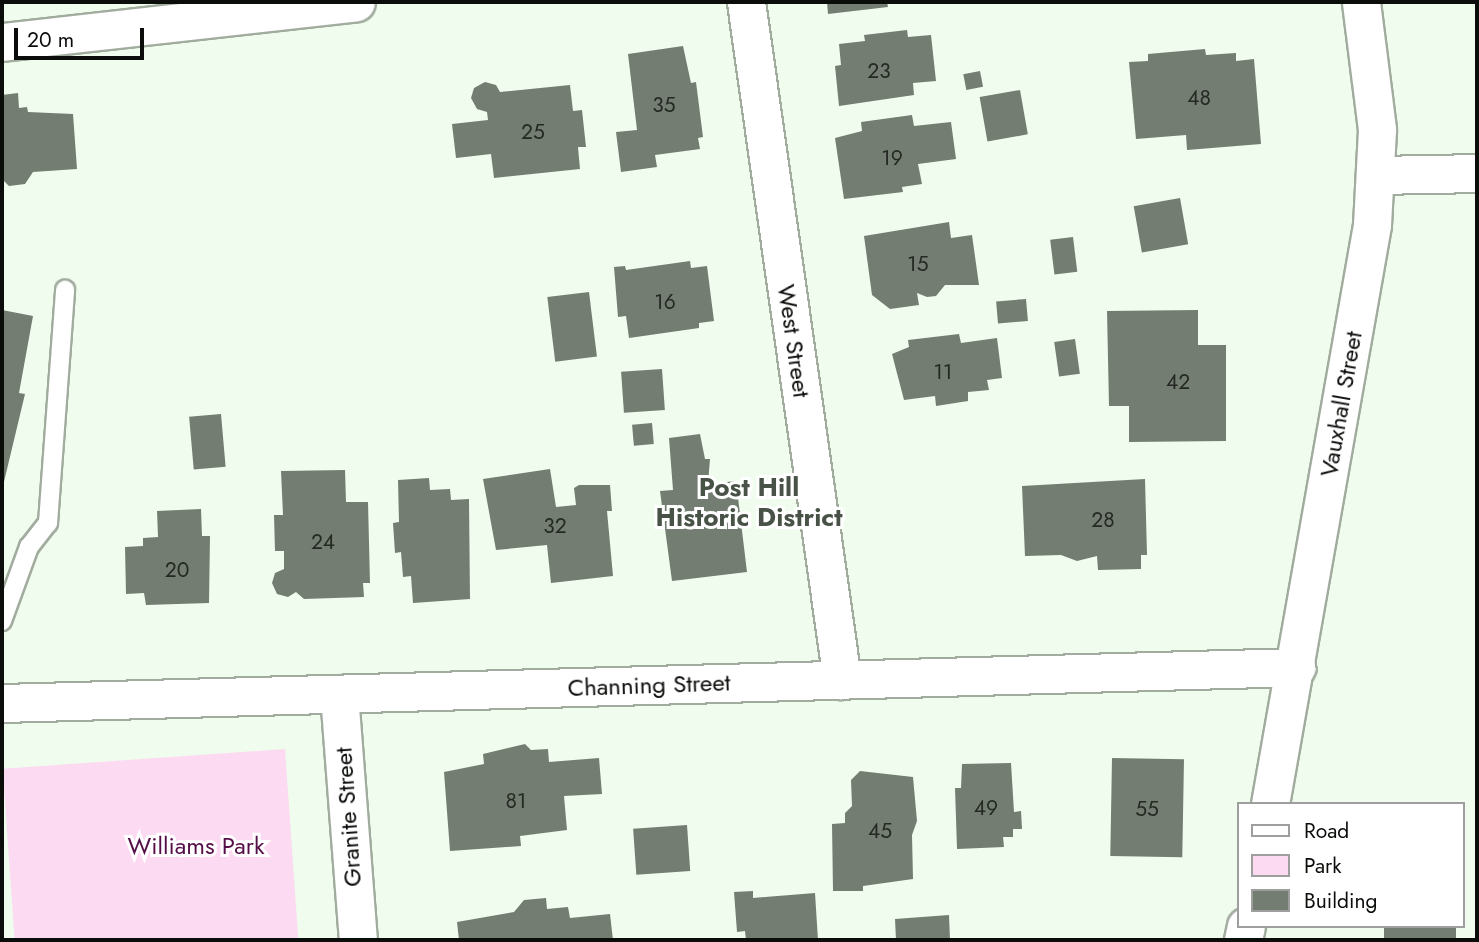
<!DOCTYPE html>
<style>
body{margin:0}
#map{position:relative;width:1479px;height:942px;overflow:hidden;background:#f0fcee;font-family:Jost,sans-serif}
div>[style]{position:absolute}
.green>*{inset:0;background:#fcdaf1;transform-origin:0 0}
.building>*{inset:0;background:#737d71;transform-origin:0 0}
.roads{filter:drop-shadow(2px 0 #a1ac9f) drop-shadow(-2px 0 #a1ac9f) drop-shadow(0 2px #a1ac9f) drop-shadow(0 -2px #a1ac9f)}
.lane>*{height:18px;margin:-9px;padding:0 9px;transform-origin:9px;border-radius:9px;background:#fff}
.street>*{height:37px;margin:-18.5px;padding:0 18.5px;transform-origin:18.5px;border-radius:18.5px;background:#fff}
span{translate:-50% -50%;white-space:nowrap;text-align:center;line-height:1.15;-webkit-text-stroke:6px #fff;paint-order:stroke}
.number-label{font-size:21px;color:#242923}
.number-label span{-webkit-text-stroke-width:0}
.street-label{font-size:24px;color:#0a0d09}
.park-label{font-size:24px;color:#550e47}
.neighbourhood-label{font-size:26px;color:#485247;font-weight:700}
.frame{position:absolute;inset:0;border:4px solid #0a0d09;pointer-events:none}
.legend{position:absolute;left:1237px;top:802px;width:228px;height:126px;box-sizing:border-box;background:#fff;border:2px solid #9d9e9d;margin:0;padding:9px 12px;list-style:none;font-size:21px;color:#0a0d09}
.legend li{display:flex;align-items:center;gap:14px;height:35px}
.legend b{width:35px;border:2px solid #9d9e9d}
.scale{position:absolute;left:14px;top:28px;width:130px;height:32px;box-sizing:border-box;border:4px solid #0a0d09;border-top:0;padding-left:9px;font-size:21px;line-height:24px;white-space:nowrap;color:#0a0d09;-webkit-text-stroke:5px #fff;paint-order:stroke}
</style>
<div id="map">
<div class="green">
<div style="left:285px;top:749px;width:192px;height:283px;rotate:86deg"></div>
</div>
<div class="building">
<div style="clip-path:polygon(827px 2px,887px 2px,888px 7px,828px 14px)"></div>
<div style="clip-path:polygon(907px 30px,908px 37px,931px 35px,936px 81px,913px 83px,914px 95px,839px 106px,835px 66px,841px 65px,839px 44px,865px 41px,864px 35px)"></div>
<div style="clip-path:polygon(683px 46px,691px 83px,696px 82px,703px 137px,698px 138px,700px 149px,655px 155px,657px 167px,621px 172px,616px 132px,637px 130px,628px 54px)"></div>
<div style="clip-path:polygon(1205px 49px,1206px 55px,1236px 53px,1236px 61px,1254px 59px,1261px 144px,1187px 150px,1186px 135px,1136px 139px,1129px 62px,1148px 61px,1148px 54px)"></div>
<div style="left:980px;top:71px;width:16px;height:17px;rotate:79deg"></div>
<div style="clip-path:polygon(485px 82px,496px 85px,500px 92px,570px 85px,573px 111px,582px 110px,586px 147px,578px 147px,580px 169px,494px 178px,491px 154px,456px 158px,452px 124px,488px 120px,487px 112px,477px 109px,471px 98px,474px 88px)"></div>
<div style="left:1020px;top:90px;width:45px;height:41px;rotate:80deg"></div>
<div style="clip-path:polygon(18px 93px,19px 108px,27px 107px,28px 112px,73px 114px,77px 169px,33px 172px,25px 184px,9px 186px,2px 179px,2px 95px)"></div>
<div style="clip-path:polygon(912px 115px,914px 126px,951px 122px,956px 159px,918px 164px,922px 184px,902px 187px,903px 192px,844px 199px,835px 138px,862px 131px,861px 122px)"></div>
<div style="left:1180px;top:198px;width:47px;height:47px;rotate:80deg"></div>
<div style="clip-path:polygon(949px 222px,951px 238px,972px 235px,979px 285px,945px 285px,936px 296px,927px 297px,917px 293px,919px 305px,890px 309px,872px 295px,864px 236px)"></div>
<div style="left:1073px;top:237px;width:35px;height:23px;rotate:83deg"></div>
<div style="clip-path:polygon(690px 261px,691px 268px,707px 266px,714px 321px,699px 323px,699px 328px,629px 338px,626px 316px,618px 317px,614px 267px,625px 266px,626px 270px)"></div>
<div style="left:589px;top:292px;width:65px;height:42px;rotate:83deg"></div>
<div style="left:1026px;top:299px;width:22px;height:30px;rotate:85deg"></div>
<div style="clip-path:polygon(2px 310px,33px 316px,19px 393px,25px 394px,3px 486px)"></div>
<div style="clip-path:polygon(1198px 310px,1198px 345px,1226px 345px,1226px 441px,1129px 442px,1129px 406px,1109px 406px,1107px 311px)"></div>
<div style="clip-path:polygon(959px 334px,961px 343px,997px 338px,1002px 378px,987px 380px,989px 390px,968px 392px,968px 401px,936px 406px,935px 396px,904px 400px,892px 354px,909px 347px,908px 340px)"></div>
<div style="left:1075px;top:339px;width:35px;height:21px;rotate:82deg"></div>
<div style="left:662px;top:369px;width:41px;height:41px;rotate:86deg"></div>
<div style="left:221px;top:414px;width:53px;height:32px;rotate:85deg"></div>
<div style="left:652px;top:423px;width:21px;height:20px;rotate:85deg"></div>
<div style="clip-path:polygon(700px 434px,705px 459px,710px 459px,708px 484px,736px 481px,747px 572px,672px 581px,660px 491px,673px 490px,669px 438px)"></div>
<div style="clip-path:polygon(550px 469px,556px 507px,576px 505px,574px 488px,579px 485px,610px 485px,612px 511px,607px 511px,613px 576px,551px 583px,547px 545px,496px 550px,483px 479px)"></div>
<div style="clip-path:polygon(345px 470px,346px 502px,368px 502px,370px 583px,363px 583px,364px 597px,304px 599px,296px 592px,288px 597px,277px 594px,272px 583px,275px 573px,284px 569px,284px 551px,275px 551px,274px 515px,283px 515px,281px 471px)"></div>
<div style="clip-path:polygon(429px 478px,430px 490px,450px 489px,451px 500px,469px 499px,470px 599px,413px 603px,411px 576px,403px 577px,401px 552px,395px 553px,393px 523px,399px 522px,398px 480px)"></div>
<div style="clip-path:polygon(1145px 479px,1147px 555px,1141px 555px,1141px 569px,1098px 570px,1097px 556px,1077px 561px,1061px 555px,1025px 556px,1022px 486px)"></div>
<div style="clip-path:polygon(201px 509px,202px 536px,210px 536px,209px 603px,146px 605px,144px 593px,126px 594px,125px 547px,143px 546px,143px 538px,158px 537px,157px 511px)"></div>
<div style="clip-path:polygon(525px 744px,531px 750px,548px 749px,549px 762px,599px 758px,602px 794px,564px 796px,567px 830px,520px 836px,521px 846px,450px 851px,444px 772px,484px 764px,483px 754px)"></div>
<div style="left:1112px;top:758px;width:72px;height:98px;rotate:1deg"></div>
<div style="clip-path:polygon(1011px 763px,1014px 812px,1021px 811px,1022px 829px,1013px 829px,1013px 837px,1003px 837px,1004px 847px,957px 849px,955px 788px,961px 788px,962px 764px)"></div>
<div style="clip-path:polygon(860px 771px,913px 777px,917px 821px,912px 835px,913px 879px,863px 886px,863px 891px,833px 891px,832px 824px,845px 823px,845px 813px,852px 806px,851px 780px)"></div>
<div style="left:687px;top:825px;width:46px;height:54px;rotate:86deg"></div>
<div style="clip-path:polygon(753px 891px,753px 898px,815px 893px,818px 940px,746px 940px,745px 931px,737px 932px,734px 892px)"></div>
<div style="clip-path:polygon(546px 898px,547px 909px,568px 907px,570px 918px,610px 914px,613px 940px,459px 940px,457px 922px,514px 912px,524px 900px)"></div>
<div style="clip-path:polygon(949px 915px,950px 940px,896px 940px,895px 919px)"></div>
<div style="left:1384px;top:926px;width:72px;height:14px"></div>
</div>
<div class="roads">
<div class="lane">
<div style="left:2px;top:621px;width:79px;rotate:-70deg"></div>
<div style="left:29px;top:547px;width:31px;rotate:-52deg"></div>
<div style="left:48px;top:523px;width:234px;rotate:-85.8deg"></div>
</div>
<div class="street">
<div style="left:746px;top:2px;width:685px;rotate:81.94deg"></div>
<div style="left:2px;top:42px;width:356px;rotate:-6.4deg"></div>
<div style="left:1376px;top:175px;width:101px;rotate:-1.1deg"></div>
<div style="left:339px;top:694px;width:247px;rotate:85.6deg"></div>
<div style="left:2px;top:703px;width:1295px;rotate:-1.59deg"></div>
<div style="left:1270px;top:804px;width:588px;rotate:-80.01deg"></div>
<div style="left:1372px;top:225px;width:96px;rotate:-87deg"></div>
<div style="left:1377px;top:129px;width:128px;rotate:-97.2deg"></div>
<div style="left:1243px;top:940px;width:14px;rotate:-78deg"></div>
</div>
</div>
<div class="number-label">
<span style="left:879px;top:71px">23</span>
<span style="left:1199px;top:98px">48</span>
<span style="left:664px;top:105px">35</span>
<span style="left:533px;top:132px">25</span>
<span style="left:892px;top:158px">19</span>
<span style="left:918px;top:264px">15</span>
<span style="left:665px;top:302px">16</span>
<span style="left:943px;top:372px">11</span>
<span style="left:1178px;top:382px">42</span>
<span style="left:1103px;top:520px">28</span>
<span style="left:555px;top:526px">32</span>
<span style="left:323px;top:542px">24</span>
<span style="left:177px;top:570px">20</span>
<span style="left:516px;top:801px">81</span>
<span style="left:986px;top:808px">49</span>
<span style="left:1147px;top:809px">55</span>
<span style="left:880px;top:831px">45</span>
</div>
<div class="street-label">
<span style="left:794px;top:341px;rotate:82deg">West Street</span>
<span style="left:1341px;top:404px;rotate:-80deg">Vauxhall Street</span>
<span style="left:649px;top:685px;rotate:-2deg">Channing Street</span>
<span style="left:348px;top:817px;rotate:-94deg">Granite Street</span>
</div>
<div class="park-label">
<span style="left:196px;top:846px">Williams Park</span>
</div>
<div class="neighbourhood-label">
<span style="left:749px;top:503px">Post Hill<br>Historic District</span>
</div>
<div class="frame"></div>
<ul class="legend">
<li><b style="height:9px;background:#fff"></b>Road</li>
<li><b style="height:19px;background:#fcdaf1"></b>Park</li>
<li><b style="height:19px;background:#737d71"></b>Building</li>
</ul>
<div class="scale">20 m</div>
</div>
